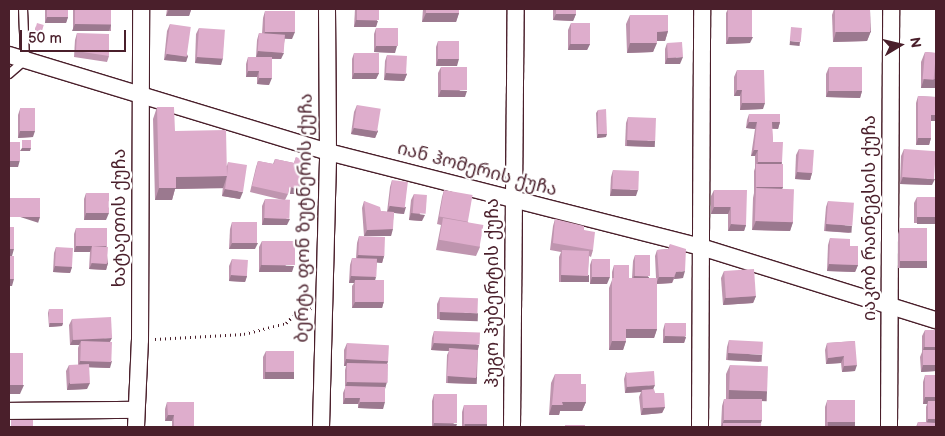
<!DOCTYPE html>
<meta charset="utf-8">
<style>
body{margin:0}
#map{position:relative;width:945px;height:436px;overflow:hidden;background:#fff;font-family:"Balsamiq Sans","Noto Sans Georgian",sans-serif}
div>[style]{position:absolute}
.path>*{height:2.5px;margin-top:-1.25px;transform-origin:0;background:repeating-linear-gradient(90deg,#4a1f2b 0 1px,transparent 0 5px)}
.roads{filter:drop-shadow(1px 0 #4a1f2b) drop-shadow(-1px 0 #4a1f2b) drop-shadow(0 1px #4a1f2b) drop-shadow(0 -1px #4a1f2b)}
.service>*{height:8px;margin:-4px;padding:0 4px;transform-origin:4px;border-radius:4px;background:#fff}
.minor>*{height:16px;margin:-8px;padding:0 8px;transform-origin:8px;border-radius:8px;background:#fff}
.wall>*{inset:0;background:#bf95af;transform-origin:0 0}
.shaded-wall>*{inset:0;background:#9b798f;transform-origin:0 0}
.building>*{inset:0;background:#deadcc;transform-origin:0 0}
span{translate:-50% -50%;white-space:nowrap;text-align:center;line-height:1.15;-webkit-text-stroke:4.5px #fff;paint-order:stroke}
.street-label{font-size:18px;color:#4a1f2b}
.frame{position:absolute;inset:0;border:10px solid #4a1f2b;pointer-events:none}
.north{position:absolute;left:875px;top:20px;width:50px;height:50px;-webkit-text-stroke:4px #fff;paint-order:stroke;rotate:81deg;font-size:14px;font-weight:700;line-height:20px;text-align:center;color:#4a1f2b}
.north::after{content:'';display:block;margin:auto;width:18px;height:22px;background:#4a1f2b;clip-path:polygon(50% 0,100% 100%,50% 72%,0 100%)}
.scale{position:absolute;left:20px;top:30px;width:106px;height:22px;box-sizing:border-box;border:2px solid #4a1f2b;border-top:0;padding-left:6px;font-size:15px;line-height:18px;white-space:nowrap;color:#4a1f2b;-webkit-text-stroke:4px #fff;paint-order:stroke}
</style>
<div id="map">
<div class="path">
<div style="left:155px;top:339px;width:89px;rotate:-3.2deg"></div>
<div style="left:244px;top:334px;width:43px;rotate:-14.7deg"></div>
<div style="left:286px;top:323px;width:14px;rotate:-45deg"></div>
<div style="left:296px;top:313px;width:16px;rotate:-18deg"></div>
</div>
<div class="roads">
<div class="service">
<div style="left:9px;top:74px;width:21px;rotate:-41deg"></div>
<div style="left:25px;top:60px;width:51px;rotate:-92.2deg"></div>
</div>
<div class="minor">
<div style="left:9px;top:55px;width:333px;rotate:16.9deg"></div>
<div style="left:328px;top:152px;width:385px;rotate:14.3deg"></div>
<div style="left:701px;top:247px;width:246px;rotate:17.3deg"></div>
<div style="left:9px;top:411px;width:127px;rotate:-0.5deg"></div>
<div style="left:136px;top:427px;width:87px;rotate:-87.4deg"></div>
<div style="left:140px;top:340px;width:331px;rotate:-89.8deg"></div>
<div style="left:321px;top:427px;width:275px;rotate:-88.5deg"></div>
<div style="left:328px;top:152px;width:143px;rotate:-90.4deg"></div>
<div style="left:512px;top:427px;width:418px;rotate:-89.5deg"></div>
<div style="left:700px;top:427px;width:418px;rotate:-89.7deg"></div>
<div style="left:889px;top:427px;width:418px;rotate:-89.7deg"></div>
</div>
</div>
<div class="wall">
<div style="clip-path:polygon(45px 9px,68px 9px,68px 17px,66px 23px,45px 23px)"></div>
<div style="left:73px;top:9px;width:38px;height:22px"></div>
<div style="clip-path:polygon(167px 9px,191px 9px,191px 10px,189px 16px,166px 16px)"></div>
<div style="clip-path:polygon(355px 9px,379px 9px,376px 27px,354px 27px)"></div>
<div style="clip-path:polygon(423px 9px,459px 9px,459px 13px,456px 22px,422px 22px)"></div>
<div style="clip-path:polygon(553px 9px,576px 9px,576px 14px,573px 21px,553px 20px)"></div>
<div style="clip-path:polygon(728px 9px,752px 9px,750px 43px,726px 44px,726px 13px)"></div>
<div style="clip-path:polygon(834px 9px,870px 9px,871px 31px,867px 41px,833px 42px,832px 15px)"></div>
<div style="clip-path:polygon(265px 11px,292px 39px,285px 38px,281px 59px,272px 59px,269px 85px,257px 84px,257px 77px,246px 77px,246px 64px,248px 57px,256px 57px,257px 40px,259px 33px,262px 34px,263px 18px)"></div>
<div style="clip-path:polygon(630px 15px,668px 31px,665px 41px,657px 41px,653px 52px,627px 53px,626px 24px)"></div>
<div style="clip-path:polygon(571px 23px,590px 44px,587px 50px,568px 50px,568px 30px)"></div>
<div style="clip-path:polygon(170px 24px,188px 56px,186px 62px,164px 60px,167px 31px)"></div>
<div style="clip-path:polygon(36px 26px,40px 39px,39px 43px,32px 41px)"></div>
<div style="clip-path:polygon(199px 28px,221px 65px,195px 63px,196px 34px)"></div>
<div style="clip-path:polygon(376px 28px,395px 53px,374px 52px,374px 34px)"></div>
<div style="clip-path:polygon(77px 33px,109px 56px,107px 62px,74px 57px,75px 40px)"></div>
<div style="clip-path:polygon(438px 41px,457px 66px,436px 66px,436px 47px)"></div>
<div style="clip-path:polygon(667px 43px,680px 64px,665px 64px,665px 49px)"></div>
<div style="clip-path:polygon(925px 52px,936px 53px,936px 88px,921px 88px,921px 62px)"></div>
<div style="clip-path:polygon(354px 53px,379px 73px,376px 79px,352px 79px,352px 59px)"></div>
<div style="clip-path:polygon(387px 55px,407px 74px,404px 81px,384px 80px,385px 61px)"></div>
<div style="clip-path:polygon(441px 67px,465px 97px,438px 97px,438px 73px)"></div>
<div style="clip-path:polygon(829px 67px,862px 91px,860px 98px,826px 97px,826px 74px)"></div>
<div style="clip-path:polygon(737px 70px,763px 109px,740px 110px,740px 96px,734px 96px,734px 77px)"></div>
<div style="clip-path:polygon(918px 96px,936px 97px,936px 121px,931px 121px,931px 138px,929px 145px,916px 145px,916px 103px)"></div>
<div style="clip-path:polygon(357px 105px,378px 131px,375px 138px,351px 134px,354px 112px)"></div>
<div style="clip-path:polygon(157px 107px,175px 131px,227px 166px,228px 162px,240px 199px,222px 196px,223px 186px,223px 188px,175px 189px,172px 200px,155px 200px,153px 119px)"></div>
<div style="clip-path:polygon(20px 109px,33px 137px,18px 138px,18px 115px)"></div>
<div style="clip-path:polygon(598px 110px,606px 137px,597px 138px,596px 113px)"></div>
<div style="clip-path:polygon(749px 114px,780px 122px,778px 129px,772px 129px,773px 142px,782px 164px,783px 187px,782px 189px,793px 222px,790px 231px,752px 230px,753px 198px,754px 193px,754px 171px,755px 168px,755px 156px,751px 156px,755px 129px,746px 128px,747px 120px)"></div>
<div style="clip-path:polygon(628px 117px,653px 147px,625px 146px,626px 123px)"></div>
<div style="clip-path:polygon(799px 149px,812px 173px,810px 180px,795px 179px,796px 155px)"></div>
<div style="clip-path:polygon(904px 149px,932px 185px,900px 184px,901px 156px)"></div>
<div style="clip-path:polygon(296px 157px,303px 188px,301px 194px,290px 194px,292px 172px,288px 194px,285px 200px,287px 225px,262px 225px,262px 206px,265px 199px,283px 200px,250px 192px,256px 167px,258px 161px,273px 164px,275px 159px,294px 163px)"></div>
<div style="clip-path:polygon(613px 170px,636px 196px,610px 196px,611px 177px)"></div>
<div style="clip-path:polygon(392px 180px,404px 214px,394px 213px,391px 236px,364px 236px,362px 208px,364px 201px,381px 211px,387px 212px,390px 187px)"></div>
<div style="clip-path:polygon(444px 190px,468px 222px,480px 247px,476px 256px,436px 250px,441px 225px,437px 224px,442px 197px)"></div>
<div style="clip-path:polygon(714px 190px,746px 225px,744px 231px,728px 231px,728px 214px,711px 214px,711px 196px)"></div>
<div style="clip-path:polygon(86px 193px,106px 220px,84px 220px,84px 199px)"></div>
<div style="clip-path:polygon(414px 194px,422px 221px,409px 220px,411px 200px)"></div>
<div style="clip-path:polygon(917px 197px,936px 197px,936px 223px,914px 223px,914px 203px)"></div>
<div style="clip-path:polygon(828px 201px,850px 233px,824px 231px,826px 207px)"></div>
<div style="clip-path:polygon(555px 219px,584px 230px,593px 250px,591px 257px,589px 256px,587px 282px,559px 282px,559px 257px,561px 252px,550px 250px,553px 226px)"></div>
<div style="clip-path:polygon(232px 222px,255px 249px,229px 249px,230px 229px)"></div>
<div style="clip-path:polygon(76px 228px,106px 247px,108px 263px,106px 270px,89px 269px,90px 252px,74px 252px,74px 234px)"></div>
<div style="clip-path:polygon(900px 228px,925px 268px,898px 268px,898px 234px)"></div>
<div style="clip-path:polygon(359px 236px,384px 256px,382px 263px,377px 262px,375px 280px,384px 301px,382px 308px,352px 308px,352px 286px,354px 283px,349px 283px,350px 265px,352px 258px,356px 258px,357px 243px)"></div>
<div style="clip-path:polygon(830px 238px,850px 246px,858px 265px,855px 272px,827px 271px,828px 245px)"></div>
<div style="clip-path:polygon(262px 241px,292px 272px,259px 272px,259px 247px)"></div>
<div style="clip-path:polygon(670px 244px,683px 278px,674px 279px,672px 283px,657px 284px,657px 329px,654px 338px,626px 338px,626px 341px,623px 350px,609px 350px,609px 288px,612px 280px,612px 272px,614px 265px,629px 278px,632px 278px,633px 261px,635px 255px,649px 278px,656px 278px,655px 256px,657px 250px,668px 249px)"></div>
<div style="clip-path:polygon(56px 247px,72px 267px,70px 273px,53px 272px,54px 253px)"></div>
<div style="clip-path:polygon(232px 259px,247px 276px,245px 282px,229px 281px,229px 266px)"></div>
<div style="clip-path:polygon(592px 259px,607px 284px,590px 284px,590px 265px)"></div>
<div style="clip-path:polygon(724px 271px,756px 296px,753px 303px,723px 305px,721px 278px)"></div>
<div style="clip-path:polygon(440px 297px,476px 320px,437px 319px,437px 304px)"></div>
<div style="clip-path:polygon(49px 309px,63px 323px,62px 326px,49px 327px,48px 313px)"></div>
<div style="clip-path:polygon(72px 319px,110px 342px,110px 368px,89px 367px,87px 389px,67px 390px,66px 371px,69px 365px,78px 365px,78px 348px,79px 345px,70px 345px,69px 325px)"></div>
<div style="clip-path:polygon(665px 323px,686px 337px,684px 343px,663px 343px,663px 330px)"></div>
<div style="clip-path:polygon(925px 330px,936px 330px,936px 371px,921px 372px,920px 357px,922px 352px,922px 336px)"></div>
<div style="clip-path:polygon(434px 331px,479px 345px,478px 350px,477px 377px,475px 384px,446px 383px,447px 355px,449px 351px,431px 350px,432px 338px)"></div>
<div style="clip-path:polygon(729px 340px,760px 362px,726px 360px,727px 347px)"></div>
<div style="clip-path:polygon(855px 341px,855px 371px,842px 372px,841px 363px,826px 364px,825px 350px,827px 343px)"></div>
<div style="clip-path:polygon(347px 343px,388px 361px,387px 364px,383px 409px,358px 408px,358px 404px,343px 404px,343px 393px,345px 388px,345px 370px,346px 366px,344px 366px,344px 350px)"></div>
<div style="clip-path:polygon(266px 351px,294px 372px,292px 379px,263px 379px,263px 357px)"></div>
<div style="clip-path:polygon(730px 365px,767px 391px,764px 401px,762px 401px,761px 427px,721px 427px,722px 406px,724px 399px,726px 399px,726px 374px)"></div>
<div style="clip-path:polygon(626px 372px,653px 389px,655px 393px,665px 407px,662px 413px,641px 415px,639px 397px,641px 392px,625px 393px,624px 379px)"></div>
<div style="clip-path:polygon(555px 374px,581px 384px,586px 402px,582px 411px,560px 411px,559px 415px,549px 415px,551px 383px)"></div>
<div style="clip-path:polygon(925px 375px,936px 427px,916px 427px,918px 422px,926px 422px,926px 407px,927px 404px,923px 404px,923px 382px)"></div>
<div style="clip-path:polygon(434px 394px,456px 427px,432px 427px,432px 401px)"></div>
<div style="clip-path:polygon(827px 401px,853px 427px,825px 427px,825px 407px)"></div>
<div style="clip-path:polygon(167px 402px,194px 427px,172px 427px,172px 421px,165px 421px,165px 409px)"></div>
<div style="clip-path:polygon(464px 405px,487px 424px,485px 427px,462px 427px,462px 412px)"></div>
</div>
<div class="shaded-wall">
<div style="clip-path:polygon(169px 9px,191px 10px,189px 16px,166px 16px)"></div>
<div style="clip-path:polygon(426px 13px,459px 13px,456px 22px,422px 22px)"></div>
<div style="clip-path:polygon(556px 14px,576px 14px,573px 21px,553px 20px)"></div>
<div style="clip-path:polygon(47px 17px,68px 17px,66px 23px,45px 23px)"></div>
<div style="clip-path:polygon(356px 20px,378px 21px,376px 27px,354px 27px)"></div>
<div style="clip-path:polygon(75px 24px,111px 25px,109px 31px,72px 31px)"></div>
<div style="clip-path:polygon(668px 31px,665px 41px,653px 41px,657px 32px)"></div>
<div style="clip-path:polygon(871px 31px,867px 41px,833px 42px,836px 32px)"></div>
<div style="clip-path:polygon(265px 32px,295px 32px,292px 39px,262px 38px)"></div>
<div style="clip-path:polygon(729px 37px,753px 37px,750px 43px,726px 44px)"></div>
<div style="left:790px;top:41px;width:10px;height:4px;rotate:6deg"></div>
<div style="clip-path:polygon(630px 43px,657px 43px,653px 52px,627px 53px)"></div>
<div style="clip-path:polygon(570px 44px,590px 44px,587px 50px,568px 50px)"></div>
<div style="clip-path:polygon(376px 46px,397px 46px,395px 53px,374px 52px)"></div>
<div style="clip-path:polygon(258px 51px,284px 53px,281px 59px,256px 58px)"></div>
<div style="clip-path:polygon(167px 54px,188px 56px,186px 62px,164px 60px)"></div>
<div style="clip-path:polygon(197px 57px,223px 58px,221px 65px,195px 63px)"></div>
<div style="clip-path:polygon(683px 57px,680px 64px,665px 64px,667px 58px)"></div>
<div style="clip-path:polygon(438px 59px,459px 59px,457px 66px,436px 66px)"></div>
<div style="clip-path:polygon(248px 71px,259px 71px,257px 77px,246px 77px)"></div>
<div style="clip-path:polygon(354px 73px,379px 73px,376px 79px,352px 79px)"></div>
<div style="clip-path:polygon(386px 73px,407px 74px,404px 81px,384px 80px)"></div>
<div style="clip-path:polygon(259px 78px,272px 78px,269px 85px,257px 84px)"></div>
<div style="clip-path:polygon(924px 79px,936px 79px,936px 88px,921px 88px)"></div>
<div style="clip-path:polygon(441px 90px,467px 91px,465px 97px,438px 97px)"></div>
<div style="clip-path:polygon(737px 90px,742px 90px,740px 96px,734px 96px)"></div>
<div style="clip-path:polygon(828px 91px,862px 91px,860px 98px,826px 97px)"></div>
<div style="clip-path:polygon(742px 103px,765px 103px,763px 109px,740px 110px)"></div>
<div style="clip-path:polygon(931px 115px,936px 115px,936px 121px,929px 121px)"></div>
<div style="clip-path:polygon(749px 122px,757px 122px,755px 129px,746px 128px)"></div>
<div style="clip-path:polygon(772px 122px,780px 122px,778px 129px,770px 128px)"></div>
<div style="clip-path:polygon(354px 128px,378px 131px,375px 138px,351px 134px)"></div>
<div style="clip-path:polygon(20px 131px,35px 131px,33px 137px,18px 138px)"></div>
<div style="clip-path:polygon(598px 134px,607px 134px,606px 137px,597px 138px)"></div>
<div style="clip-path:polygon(918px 138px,931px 138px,929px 145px,916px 145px)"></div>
<div style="left:627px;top:140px;width:28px;height:6px;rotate:2deg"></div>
<div style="clip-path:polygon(22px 148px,31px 148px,30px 151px,20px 151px)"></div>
<div style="clip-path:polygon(754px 150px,758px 150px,755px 156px,751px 156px)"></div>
<div style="clip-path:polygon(20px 160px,18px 167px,9px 167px,9px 161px)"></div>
<div style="clip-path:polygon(758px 162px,782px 162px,780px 169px,757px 165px)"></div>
<div style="clip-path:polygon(797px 172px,812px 173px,810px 180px,795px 179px)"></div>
<div style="clip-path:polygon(227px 176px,223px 188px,175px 189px,172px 200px,155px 200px,159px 188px,176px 177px)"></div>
<div style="clip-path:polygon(903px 177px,935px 179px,932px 185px,900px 184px)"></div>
<div style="clip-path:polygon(292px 187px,303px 188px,301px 194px,290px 194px)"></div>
<div style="clip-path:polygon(757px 187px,783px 187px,780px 194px,756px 189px)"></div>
<div style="clip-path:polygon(225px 189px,243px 192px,240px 199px,222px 196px)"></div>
<div style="clip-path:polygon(612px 189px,638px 190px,636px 196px,610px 196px)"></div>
<div style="clip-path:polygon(390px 206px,406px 207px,404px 214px,387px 212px)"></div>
<div style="clip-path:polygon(714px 207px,731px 207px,728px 214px,711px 214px)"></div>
<div style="clip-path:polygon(86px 213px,109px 213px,106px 220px,84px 220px)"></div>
<div style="clip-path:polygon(411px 213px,425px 215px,422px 221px,409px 220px)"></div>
<div style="left:40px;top:217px;width:6px;height:31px;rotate:108deg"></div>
<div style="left:917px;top:217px;width:19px;height:7px"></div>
<div style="clip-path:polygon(264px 218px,290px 219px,287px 225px,262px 225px)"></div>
<div style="clip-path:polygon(756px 221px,793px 222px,790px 231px,752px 230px)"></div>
<div style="clip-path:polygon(731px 224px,746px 225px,744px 231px,728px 231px)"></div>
<div style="left:826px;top:224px;width:26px;height:7px;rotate:4deg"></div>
<div style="clip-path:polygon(393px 229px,391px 236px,364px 236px,367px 230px)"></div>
<div style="clip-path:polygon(232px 243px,258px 243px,255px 249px,229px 249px)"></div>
<div style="clip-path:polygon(107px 245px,105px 252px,92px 246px,90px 252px,74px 252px,76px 246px)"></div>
<div style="clip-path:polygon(9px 249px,14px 249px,12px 256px,9px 256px)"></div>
<div style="clip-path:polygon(358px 255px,384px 256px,382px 263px,356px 261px)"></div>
<div style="left:900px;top:261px;width:27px;height:7px"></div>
<div style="clip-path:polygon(92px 263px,108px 263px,106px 270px,89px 269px)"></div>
<div style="clip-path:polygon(829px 264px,858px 265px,855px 272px,827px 271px)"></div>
<div style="clip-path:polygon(261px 265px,294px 266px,292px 272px,259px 272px)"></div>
<div style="clip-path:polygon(55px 266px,72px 267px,70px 273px,53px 272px)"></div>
<div style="clip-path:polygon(685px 271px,683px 278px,674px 279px,676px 272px)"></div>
<div style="clip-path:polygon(231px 275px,247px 276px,245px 282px,229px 281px)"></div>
<div style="left:561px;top:275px;width:28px;height:7px"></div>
<div style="clip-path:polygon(351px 276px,376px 277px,374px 284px,355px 280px,354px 283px,349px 283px)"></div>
<div style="clip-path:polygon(634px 276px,649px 277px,647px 284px,632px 283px)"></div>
<div style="clip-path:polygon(592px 277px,610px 277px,607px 284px,590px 284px)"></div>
<div style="clip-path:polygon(659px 277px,674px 277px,672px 283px,656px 284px)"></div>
<div style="clip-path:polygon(9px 279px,14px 279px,12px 286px,9px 286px)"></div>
<div style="clip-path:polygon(756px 296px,753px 303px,723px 305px,725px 298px)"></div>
<div style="clip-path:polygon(384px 301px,382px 308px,352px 308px,355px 302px)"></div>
<div style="left:440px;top:312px;width:38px;height:8px;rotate:2deg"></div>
<div style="clip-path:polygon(50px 323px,63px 323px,62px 326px,49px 327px)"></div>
<div style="clip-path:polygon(626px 329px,657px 329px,654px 338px,623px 338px)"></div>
<div style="clip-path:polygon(665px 336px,686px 337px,684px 343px,663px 343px)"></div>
<div style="clip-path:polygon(112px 338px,109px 344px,81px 341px,79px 345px,70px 345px,73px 339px)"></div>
<div style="clip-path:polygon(612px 341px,626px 341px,623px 350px,609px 350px)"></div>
<div style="clip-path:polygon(434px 343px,479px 345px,477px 352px,449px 348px,449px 351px,431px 350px)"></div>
<div style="clip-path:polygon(924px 347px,936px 347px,936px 354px,923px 351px)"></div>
<div style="left:728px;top:353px;width:34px;height:7px;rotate:3deg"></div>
<div style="clip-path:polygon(844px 356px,841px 363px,826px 364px,828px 358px)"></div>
<div style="clip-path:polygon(346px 359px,388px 361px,386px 367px,347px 363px,346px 366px,344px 366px)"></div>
<div style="clip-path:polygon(80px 361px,112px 361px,110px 368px,78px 367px)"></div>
<div style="clip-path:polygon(857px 365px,855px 371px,842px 372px,844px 366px)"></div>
<div style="clip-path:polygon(923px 365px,936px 365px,936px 371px,921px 372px)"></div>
<div style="left:265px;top:372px;width:29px;height:7px"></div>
<div style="left:448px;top:376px;width:29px;height:7px;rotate:2deg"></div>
<div style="clip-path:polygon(347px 382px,387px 382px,385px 389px,345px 386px,345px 388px)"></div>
<div style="clip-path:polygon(69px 383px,90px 383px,87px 389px,67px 390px)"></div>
<div style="clip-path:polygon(9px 385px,24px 385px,20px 394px,9px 394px)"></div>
<div style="clip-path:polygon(655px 385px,652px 392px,642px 390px,641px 392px,625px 393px,627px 386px)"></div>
<div style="left:729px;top:390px;width:38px;height:10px;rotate:2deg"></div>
<div style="clip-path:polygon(925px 397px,936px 397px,936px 404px,928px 401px,927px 404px,923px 404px)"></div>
<div style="clip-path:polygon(345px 398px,360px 398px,358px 404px,343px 404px)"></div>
<div style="clip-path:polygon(360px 402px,385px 402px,383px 409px,358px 408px)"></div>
<div style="clip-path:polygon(562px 402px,586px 402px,582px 411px,560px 411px,559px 415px,549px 415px,552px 405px)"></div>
<div style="clip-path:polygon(665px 407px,662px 413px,641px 415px,643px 408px)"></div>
<div style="clip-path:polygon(168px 415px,174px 415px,172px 421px,165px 421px)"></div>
<div style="clip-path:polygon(928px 419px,936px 419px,936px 426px,926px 425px)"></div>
<div style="clip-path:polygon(724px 420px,762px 420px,759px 427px,723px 423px,722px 427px,721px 427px)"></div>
<div style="left:828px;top:422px;width:27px;height:5px"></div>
<div style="clip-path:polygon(434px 423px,457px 424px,456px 427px,433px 427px)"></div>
<div style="left:465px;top:424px;width:22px;height:3px"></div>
</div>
<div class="building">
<div style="left:47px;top:9px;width:21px;height:8px"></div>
<div style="left:75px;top:9px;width:36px;height:15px"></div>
<div style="clip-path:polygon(169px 9px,191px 9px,191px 10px)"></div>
<div style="left:357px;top:9px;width:22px;height:11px"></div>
<div style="left:426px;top:9px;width:33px;height:4px"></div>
<div style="left:556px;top:9px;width:20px;height:5px"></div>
<div style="left:728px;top:9px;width:24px;height:28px"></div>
<div style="left:835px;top:9px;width:35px;height:23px"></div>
<div style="left:265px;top:11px;width:30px;height:21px"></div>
<div style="clip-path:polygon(630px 15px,668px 15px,668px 31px,657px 32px,657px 43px,630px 43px)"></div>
<div style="left:37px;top:23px;width:7px;height:15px;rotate:16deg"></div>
<div style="left:571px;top:23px;width:19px;height:21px"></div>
<div style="left:170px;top:24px;width:21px;height:30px;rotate:8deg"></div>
<div style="left:791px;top:27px;width:11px;height:14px;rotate:5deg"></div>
<div style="left:199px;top:28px;width:26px;height:29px;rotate:4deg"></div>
<div style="left:376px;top:28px;width:22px;height:18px"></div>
<div style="clip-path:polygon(77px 33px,109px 34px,109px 56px,76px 51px)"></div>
<div style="left:259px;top:33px;width:26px;height:18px;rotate:4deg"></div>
<div style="left:438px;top:41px;width:21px;height:18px"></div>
<div style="left:682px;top:42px;width:15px;height:15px;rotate:86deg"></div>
<div style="left:925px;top:52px;width:11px;height:27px;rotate:5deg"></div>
<div style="left:354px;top:53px;width:25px;height:20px"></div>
<div style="left:387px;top:55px;width:20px;height:18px;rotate:3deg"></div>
<div style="clip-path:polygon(248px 57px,272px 57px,272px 78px,259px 78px,259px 71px,248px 71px)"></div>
<div style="left:441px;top:67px;width:26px;height:23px"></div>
<div style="left:829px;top:67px;width:33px;height:24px"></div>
<div style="clip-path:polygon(737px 70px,764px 70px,765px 103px,742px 103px,742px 90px,737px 90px)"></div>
<div style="clip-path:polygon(918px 96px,936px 97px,936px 115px,931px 115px,931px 138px,918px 138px)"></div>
<div style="left:357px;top:105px;width:24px;height:23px;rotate:9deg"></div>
<div style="clip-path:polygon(157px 107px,174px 107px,175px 131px,226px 130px,227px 176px,176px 177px,176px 188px,159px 188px)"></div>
<div style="left:35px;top:108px;width:23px;height:15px;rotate:90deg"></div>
<div style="clip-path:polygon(606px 109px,607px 134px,598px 134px,598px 110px)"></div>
<div style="clip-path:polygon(749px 114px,780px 114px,780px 122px,772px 122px,773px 142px,783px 142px,782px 162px,758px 162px,758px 150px,754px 150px,757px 122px,749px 122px)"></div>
<div style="left:628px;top:117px;width:28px;height:23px;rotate:2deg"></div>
<div style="left:22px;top:140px;width:9px;height:8px"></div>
<div style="left:9px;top:142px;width:11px;height:19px"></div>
<div style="left:799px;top:149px;width:15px;height:23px;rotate:4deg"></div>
<div style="left:904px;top:149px;width:32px;height:28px;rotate:4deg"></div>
<div style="left:296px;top:157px;width:12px;height:30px;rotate:20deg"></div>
<div style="clip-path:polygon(275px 159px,294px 163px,288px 194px,252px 186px,258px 161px,274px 164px)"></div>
<div style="clip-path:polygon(228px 162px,247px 165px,243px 192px,225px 189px,227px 176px)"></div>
<div style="left:756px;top:164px;width:27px;height:23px"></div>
<div style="left:613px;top:170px;width:26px;height:19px;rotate:2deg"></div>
<div style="left:392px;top:180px;width:16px;height:26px;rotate:7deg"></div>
<div style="left:756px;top:188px;width:38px;height:33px;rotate:2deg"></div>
<div style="left:444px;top:190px;width:29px;height:27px;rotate:10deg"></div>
<div style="clip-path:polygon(714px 190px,747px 190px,746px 225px,731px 224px,731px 207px,714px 207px)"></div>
<div style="left:86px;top:193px;width:23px;height:20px"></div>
<div style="left:414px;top:194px;width:13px;height:19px;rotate:4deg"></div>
<div style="left:917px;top:197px;width:19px;height:20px"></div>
<div style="left:40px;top:198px;width:19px;height:31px;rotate:90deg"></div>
<div style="left:265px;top:199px;width:25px;height:19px;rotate:2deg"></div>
<div style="clip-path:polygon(364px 201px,380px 207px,381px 211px,394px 212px,393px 229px,367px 230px)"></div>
<div style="left:828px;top:201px;width:26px;height:23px;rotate:4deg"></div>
<div style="left:443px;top:218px;width:41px;height:22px;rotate:10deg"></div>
<div style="clip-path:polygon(555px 219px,584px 226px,584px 230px,595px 232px,593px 250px,553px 243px)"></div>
<div style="left:232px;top:222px;width:25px;height:21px"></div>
<div style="left:9px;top:227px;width:5px;height:22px"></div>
<div style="left:76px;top:228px;width:31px;height:18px"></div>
<div style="left:900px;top:228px;width:27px;height:33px"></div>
<div style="left:359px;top:236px;width:26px;height:19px;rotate:2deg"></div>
<div style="clip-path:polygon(830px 238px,850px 239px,850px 246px,858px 246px,858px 265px,829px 264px)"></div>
<div style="left:262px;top:241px;width:33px;height:24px"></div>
<div style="clip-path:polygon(670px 244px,686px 249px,685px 271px,676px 272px,674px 277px,659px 277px,657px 250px,669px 249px)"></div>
<div style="left:92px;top:246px;width:16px;height:17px;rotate:4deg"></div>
<div style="left:56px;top:247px;width:17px;height:19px;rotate:3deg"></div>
<div style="left:562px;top:250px;width:27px;height:25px;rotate:2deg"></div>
<div style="left:635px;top:255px;width:15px;height:21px"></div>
<div style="left:9px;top:256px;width:5px;height:23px"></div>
<div style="left:352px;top:258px;width:25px;height:18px;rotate:2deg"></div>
<div style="left:232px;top:259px;width:16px;height:16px;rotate:4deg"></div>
<div style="left:592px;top:259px;width:18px;height:18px"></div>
<div style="left:614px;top:265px;width:15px;height:13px"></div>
<div style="left:754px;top:269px;width:27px;height:30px;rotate:86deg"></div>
<div style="clip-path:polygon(612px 278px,657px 278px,657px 329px,626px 329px,626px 341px,612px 341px)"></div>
<div style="left:355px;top:280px;width:29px;height:22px"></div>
<div style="left:440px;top:297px;width:38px;height:15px;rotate:2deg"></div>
<div style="left:49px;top:309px;width:14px;height:14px"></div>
<div style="left:111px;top:317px;width:21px;height:39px;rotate:87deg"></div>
<div style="left:665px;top:323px;width:21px;height:13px"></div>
<div style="left:925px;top:330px;width:11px;height:17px"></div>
<div style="left:434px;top:331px;width:46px;height:12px;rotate:2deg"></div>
<div style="left:729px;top:340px;width:34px;height:13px;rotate:3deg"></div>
<div style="left:81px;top:341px;width:31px;height:20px;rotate:2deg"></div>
<div style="clip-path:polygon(855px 341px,857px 365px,844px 366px,844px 356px,828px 358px,827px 343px)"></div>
<div style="left:347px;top:343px;width:42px;height:16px;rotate:3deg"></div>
<div style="left:449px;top:348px;width:29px;height:28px;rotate:4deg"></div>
<div style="left:923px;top:350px;width:13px;height:15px"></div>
<div style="left:266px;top:351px;width:28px;height:21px"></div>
<div style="left:9px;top:353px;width:14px;height:32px"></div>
<div style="left:347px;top:363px;width:41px;height:19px;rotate:1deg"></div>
<div style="left:89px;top:364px;width:19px;height:20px;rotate:87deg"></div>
<div style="left:730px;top:365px;width:38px;height:25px;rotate:2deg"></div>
<div style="left:654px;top:371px;width:14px;height:28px;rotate:86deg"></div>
<div style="clip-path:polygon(555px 374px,581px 374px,581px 384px,586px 384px,586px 402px,562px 402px,563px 405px,552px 405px)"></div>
<div style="left:925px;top:375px;width:11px;height:22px"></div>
<div style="clip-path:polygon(345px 386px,385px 387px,385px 402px,360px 402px,360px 398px,345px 398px)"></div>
<div style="clip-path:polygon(654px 389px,655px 393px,664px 393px,665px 407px,643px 408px,642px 390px)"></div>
<div style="left:434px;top:394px;width:23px;height:29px"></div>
<div style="left:724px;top:399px;width:38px;height:21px"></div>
<div style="left:855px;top:400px;width:22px;height:28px;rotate:90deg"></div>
<div style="left:928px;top:401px;width:8px;height:18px"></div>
<div style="clip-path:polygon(167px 402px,194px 402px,194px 427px,174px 427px,174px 415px,168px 415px)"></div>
<div style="left:464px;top:405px;width:23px;height:19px"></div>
<div style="left:11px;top:420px;width:22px;height:7px"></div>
<div style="clip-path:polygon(918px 422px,936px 423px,936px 427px,917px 427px)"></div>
<div style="left:723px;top:423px;width:38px;height:4px"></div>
<div style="left:565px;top:425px;width:20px;height:2px"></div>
<div style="clip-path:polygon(878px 426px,878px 427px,858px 427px)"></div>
</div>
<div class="street-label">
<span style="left:477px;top:170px;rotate:15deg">იან ჰომერის ქუჩა</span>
<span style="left:120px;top:218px;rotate:-90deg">ხატაეთის ქუჩა</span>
<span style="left:305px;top:218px;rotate:-89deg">ბერტა ფონ ზუტნერის ქუჩა</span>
<span style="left:870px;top:218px;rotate:-90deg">იაკობ რაინეგსის ქუჩა</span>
<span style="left:493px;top:293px;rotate:-90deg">ჰუგო ჰუბერტის ქუჩა</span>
</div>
<div class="frame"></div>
<div class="north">N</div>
<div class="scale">50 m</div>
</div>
